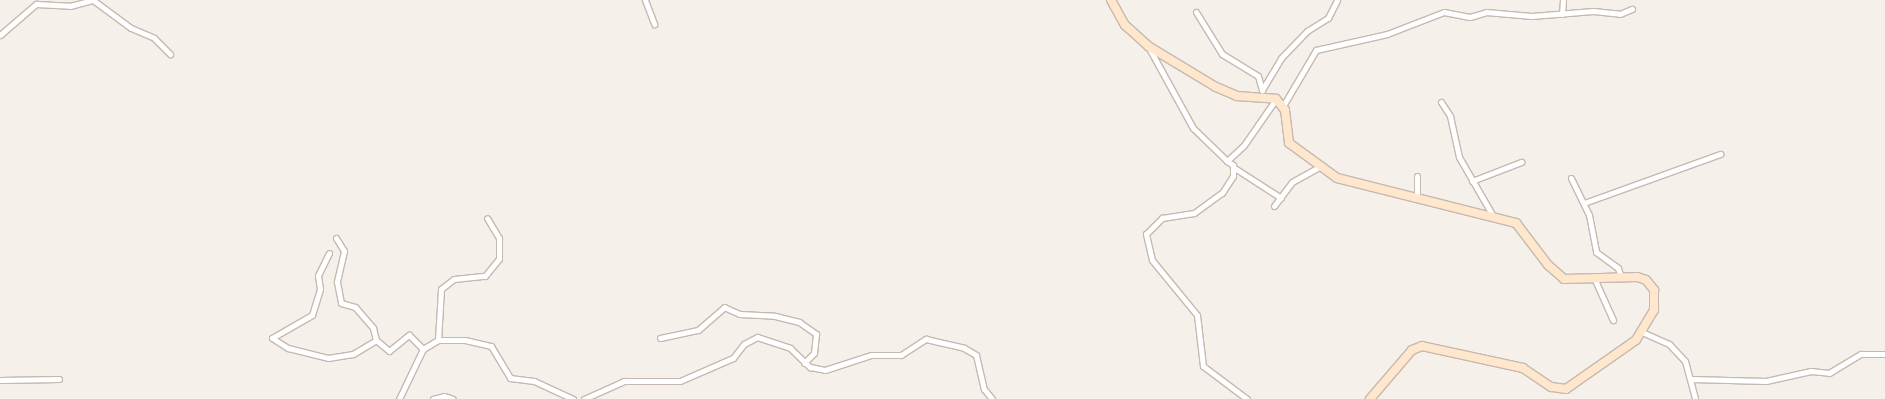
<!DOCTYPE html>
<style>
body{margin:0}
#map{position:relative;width:1885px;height:399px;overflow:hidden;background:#f6f0eb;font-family:Karla,sans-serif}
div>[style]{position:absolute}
.roads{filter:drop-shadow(1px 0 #c6b9af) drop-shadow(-1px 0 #c6b9af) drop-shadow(0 1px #c6b9af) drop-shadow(0 -1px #c6b9af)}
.street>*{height:5px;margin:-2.5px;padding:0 2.5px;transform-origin:2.5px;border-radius:2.5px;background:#fff}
.secondary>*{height:8px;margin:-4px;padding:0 4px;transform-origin:4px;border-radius:4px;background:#ffe7cd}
span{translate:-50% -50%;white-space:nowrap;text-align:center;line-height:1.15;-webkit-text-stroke:4.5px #fff;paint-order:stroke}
</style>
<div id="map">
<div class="roads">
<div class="street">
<div style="left:93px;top:0;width:47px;rotate:36.4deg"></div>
<div style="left:131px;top:28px;width:25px;rotate:23deg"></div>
<div style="left:154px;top:38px;width:23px;rotate:45deg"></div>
<div style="left:645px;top:0;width:26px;rotate:69deg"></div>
<div style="left:1196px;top:12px;width:49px;rotate:58.2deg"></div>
<div style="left:1222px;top:54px;width:42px;rotate:31.4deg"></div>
<div style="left:1258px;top:76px;width:15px;rotate:74deg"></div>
<div style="left:1562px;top:14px;width:14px;rotate:-86deg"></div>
<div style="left:0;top:35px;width:48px;rotate:-40.7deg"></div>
<div style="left:36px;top:4px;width:34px;rotate:3deg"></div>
<div style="left:70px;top:6px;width:23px;rotate:-15deg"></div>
<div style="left:1149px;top:48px;width:91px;rotate:61.2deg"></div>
<div style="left:1193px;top:128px;width:47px;rotate:44.1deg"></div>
<div style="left:1262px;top:90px;width:37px;rotate:-59deg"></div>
<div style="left:1281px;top:58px;width:37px;rotate:-46deg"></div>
<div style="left:1307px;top:31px;width:25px;rotate:-32deg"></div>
<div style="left:1328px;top:18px;width:20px;rotate:-63deg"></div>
<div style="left:1441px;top:102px;width:17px;rotate:57deg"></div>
<div style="left:1450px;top:116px;width:42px;rotate:77.6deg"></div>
<div style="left:1459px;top:157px;width:68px;rotate:60deg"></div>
<div style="left:1283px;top:106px;width:65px;rotate:-59.5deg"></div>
<div style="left:1316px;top:50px;width:73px;rotate:-12.7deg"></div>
<div style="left:1387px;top:34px;width:61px;rotate:-21.1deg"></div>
<div style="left:1444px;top:12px;width:26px;rotate:11deg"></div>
<div style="left:1470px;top:17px;width:17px;rotate:-17deg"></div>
<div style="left:1486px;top:12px;width:46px;rotate:5deg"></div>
<div style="left:1532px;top:16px;width:61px;rotate:-4.7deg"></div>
<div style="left:1593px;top:11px;width:27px;rotate:6deg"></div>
<div style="left:1620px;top:14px;width:13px;rotate:-23deg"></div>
<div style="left:1233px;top:167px;width:57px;rotate:32.9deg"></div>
<div style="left:1571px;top:178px;width:41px;rotate:64.1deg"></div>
<div style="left:1589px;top:215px;width:38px;rotate:79deg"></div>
<div style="left:1596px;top:252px;width:27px;rotate:36deg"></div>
<div style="left:1618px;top:268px;width:9px;rotate:72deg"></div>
<div style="left:1472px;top:181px;width:53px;rotate:-21.2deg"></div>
<div style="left:1417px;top:198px;width:22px;rotate:-90deg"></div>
<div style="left:1584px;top:203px;width:145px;rotate:-19.8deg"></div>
<div style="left:1274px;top:206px;width:30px;rotate:-53deg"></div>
<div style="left:1292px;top:182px;width:33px;rotate:-29deg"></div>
<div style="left:336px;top:238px;width:15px;rotate:58deg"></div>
<div style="left:344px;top:251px;width:32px;rotate:103deg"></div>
<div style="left:337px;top:282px;width:21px;rotate:79deg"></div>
<div style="left:341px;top:303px;width:15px;rotate:16deg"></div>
<div style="left:355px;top:307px;width:28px;rotate:49deg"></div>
<div style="left:373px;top:328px;width:12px;rotate:76deg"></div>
<div style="left:376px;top:340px;width:17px;rotate:40deg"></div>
<div style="left:389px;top:351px;width:26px;rotate:-39deg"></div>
<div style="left:409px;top:335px;width:20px;rotate:45deg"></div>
<div style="left:329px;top:253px;width:25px;rotate:116deg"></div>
<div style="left:318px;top:276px;width:13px;rotate:81deg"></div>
<div style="left:320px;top:289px;width:27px;rotate:107deg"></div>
<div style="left:312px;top:315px;width:46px;rotate:150.1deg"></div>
<div style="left:272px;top:338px;width:19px;rotate:32deg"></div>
<div style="left:288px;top:348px;width:41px;rotate:14deg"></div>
<div style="left:328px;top:358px;width:25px;rotate:-9deg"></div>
<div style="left:353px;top:354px;width:27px;rotate:-31deg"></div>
<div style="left:1595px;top:280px;width:44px;rotate:65.8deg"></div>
<div style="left:1642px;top:332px;width:30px;rotate:24deg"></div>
<div style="left:1669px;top:344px;width:23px;rotate:47deg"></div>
<div style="left:1685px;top:361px;width:39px;rotate:75deg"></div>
<div style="left:660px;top:338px;width:39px;rotate:-12deg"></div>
<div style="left:698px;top:330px;width:35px;rotate:-41deg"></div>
<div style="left:724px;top:307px;width:17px;rotate:24deg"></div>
<div style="left:740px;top:314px;width:35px;rotate:3deg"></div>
<div style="left:775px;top:316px;width:25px;rotate:14deg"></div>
<div style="left:799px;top:322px;width:21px;rotate:35deg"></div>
<div style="left:816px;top:334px;width:19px;rotate:96deg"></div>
<div style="left:814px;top:353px;width:14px;rotate:135deg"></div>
<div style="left:438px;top:340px;width:51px;rotate:-86.6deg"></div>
<div style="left:441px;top:289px;width:16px;rotate:-38deg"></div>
<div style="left:454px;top:279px;width:31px;rotate:-6deg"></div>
<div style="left:485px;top:276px;width:22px;rotate:-51deg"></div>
<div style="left:499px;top:259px;width:21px;rotate:-90deg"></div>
<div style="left:499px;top:238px;width:23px;rotate:-121deg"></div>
<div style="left:1691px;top:379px;width:75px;rotate:1.5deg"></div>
<div style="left:1766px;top:381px;width:46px;rotate:-12.5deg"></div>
<div style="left:1811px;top:371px;width:18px;rotate:6deg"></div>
<div style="left:1829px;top:373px;width:37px;rotate:-31deg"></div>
<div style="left:1861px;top:354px;width:24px"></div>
<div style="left:0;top:380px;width:59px;rotate:-1deg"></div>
<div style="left:399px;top:399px;width:55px;rotate:-64.4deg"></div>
<div style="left:423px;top:349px;width:17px;rotate:-31deg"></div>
<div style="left:438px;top:340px;width:27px"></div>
<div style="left:465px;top:340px;width:27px;rotate:13deg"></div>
<div style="left:491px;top:346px;width:37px;rotate:59deg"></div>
<div style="left:510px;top:378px;width:24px;rotate:7deg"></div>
<div style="left:534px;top:381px;width:43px;rotate:24.8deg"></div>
<div style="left:433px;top:399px;width:11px;rotate:-15deg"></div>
<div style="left:444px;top:396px;width:9px;rotate:18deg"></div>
<div style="left:584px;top:399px;width:44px;rotate:-24.2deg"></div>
<div style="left:624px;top:381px;width:56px"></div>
<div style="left:680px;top:381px;width:58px;rotate:-23.5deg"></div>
<div style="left:733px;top:358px;width:18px;rotate:-52deg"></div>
<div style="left:744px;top:344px;width:15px;rotate:-28deg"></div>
<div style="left:757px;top:337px;width:35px;rotate:18deg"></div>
<div style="left:790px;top:348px;width:28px;rotate:44deg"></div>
<div style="left:810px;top:367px;width:15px;rotate:11deg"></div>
<div style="left:825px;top:370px;width:48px;rotate:-18.1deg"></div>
<div style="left:871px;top:355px;width:30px"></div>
<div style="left:901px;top:355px;width:30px;rotate:-33deg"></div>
<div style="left:926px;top:339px;width:39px;rotate:13deg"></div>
<div style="left:964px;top:348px;width:14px;rotate:30deg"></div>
<div style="left:976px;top:355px;width:35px;rotate:77deg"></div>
<div style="left:984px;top:389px;width:13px;rotate:51deg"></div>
<div style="left:1247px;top:399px;width:55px;rotate:-143.1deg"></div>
<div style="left:1203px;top:366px;width:51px;rotate:-96.7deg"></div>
<div style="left:1197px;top:315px;width:71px;rotate:-129.3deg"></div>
<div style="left:1152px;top:260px;width:27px;rotate:-103deg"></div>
<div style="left:1146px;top:234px;width:23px;rotate:-45deg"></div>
<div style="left:1162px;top:218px;width:32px;rotate:-9deg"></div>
<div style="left:1194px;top:213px;width:34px;rotate:-36deg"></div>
<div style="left:1222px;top:193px;width:20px;rotate:-57deg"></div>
<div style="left:1233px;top:176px;width:11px;rotate:-90deg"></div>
<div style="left:1233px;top:165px;width:7px;rotate:-146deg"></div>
<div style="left:1227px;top:161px;width:23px;rotate:-43deg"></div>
<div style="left:1244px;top:145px;width:56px;rotate:-55.2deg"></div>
</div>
<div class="secondary">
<div style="left:1111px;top:0;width:29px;rotate:61deg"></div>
<div style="left:1125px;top:25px;width:31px;rotate:42deg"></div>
<div style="left:1148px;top:46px;width:79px;rotate:31.1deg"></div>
<div style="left:1216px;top:87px;width:23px;rotate:23deg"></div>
<div style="left:1237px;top:96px;width:39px;rotate:4deg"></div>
<div style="left:1276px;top:99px;width:14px;rotate:51deg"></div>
<div style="left:1285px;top:110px;width:33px;rotate:83deg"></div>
<div style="left:1289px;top:143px;width:59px;rotate:36.1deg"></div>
<div style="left:1337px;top:178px;width:185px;rotate:14.1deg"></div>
<div style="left:1516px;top:223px;width:53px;rotate:52.7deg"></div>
<div style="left:1548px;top:265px;width:21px;rotate:41deg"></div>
<div style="left:1564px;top:279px;width:73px;rotate:-1.6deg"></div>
<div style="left:1637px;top:277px;width:9px;rotate:18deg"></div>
<div style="left:1646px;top:280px;width:13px;rotate:51deg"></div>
<div style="left:1654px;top:290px;width:20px;rotate:90deg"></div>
<div style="left:1654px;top:310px;width:35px;rotate:121deg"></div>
<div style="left:1636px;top:340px;width:85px;rotate:145deg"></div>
<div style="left:1566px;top:389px;width:15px;rotate:-172deg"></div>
<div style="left:1551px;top:387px;width:34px;rotate:-146deg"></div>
<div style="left:1523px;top:368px;width:103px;rotate:-167.7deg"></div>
<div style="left:1422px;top:346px;width:11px;rotate:158deg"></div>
<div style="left:1412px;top:350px;width:65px;rotate:130.6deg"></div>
</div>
</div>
</div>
